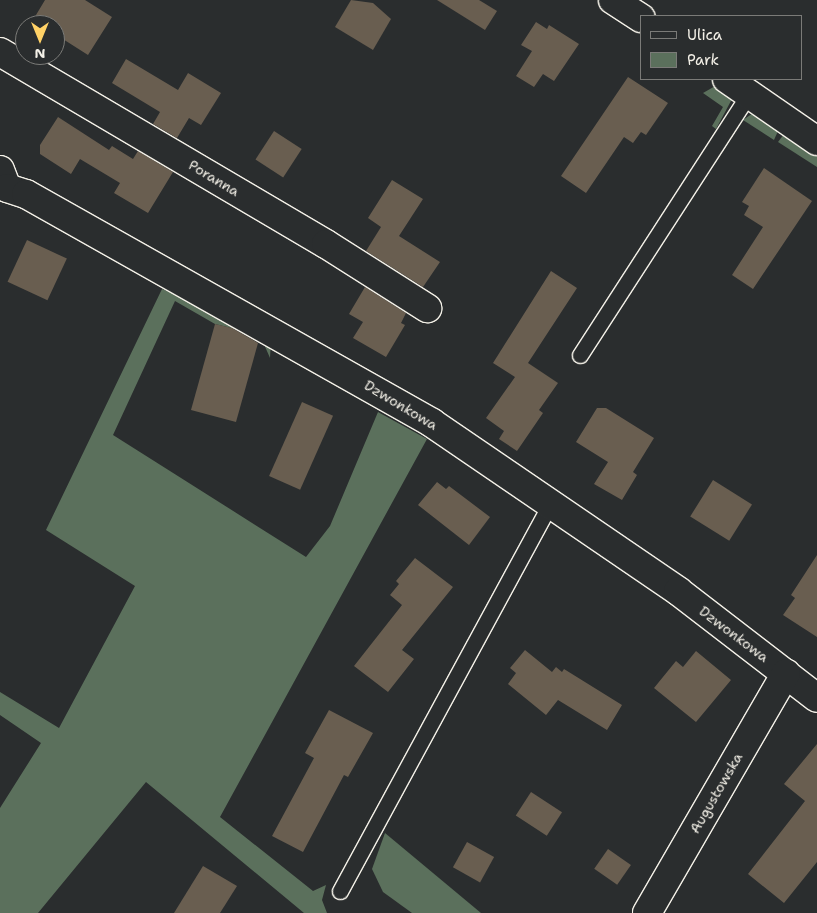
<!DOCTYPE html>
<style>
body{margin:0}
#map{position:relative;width:817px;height:913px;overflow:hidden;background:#2a2d2e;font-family:"Shantell Sans",sans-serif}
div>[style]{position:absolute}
.green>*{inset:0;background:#5b705c}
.building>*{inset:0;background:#695e50;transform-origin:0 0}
.roads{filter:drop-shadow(1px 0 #f4f1e8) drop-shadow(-1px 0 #f4f1e8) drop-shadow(0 1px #f4f1e8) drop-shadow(0 -1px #f4f1e8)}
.service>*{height:15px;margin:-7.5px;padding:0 7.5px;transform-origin:7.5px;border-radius:7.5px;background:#2a2d2e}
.minor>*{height:28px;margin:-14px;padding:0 14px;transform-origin:14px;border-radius:14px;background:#2a2d2e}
span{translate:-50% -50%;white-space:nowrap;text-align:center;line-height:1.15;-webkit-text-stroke:4.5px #2a2d2e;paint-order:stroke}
.street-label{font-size:14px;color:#f4f1e8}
.legend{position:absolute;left:640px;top:15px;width:162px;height:65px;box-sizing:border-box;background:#2a2d2e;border:1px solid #7b7b78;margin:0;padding:6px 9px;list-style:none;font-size:15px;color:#f4f1e8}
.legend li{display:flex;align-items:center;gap:10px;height:25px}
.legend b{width:25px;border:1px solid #7b7b78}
.north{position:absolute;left:15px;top:15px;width:50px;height:50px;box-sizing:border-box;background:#2a2d2e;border:1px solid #7b7b78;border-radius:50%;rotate:180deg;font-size:14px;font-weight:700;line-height:20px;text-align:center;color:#f4f1e8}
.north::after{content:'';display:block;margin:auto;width:18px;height:22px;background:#ffd166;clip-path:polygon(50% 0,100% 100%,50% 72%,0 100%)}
</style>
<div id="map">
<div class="green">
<div style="clip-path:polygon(717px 85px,732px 99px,716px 129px,712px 126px,723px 107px,703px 93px)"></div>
<div style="clip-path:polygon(756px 111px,778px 131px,774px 140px,743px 120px)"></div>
<div style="clip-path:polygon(784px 134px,817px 152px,817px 167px,778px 142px)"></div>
<div style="clip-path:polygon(162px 289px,230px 315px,265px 334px,271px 340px,270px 358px,260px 335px,215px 324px,175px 301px,113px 435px,306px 557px,330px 526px,378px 412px,427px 439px,220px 817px,313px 891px,326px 885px,322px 900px,327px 913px,304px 913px,146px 782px,38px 913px,0 913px,0 808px,41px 743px,0 715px,0 692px,59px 728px,135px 586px,46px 530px)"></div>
<div style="clip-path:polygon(385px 833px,481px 913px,412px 913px,383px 892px,372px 869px)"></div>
</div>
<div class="building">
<div style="clip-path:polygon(45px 0,85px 0,112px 17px,88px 55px,55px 34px,55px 25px,41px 25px,33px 20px)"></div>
<div style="clip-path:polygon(351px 0,373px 3px,391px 19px,373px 50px,335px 27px)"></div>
<div style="clip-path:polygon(437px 0,479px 0,497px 11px,485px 30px)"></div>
<div style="clip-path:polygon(536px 22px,547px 29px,549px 25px,579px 44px,554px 81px,543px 74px,534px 87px,516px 76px,532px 51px,521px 45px)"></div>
<div style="clip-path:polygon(126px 59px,178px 90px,188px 73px,221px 93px,201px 125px,189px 118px,177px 138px,153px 124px,160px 112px,112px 83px)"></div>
<div style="clip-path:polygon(628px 77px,668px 103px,646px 135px,641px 132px,633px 143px,624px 137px,586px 193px,561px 176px)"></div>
<div style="clip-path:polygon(58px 117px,109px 150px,112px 146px,133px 159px,138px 151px,173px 172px,148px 213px,114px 193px,120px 183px,80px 159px,71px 174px,40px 154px,40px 145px)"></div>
<div style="left:274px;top:131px;width:33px;height:34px;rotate:33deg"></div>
<div style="clip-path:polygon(764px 168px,812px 201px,753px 289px,732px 275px,763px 227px,744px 215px,749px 206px,742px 202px)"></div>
<div style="clip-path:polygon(392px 180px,423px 199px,399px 236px,440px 262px,423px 287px,366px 251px,381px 227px,368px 218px)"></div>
<div style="left:27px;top:240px;width:44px;height:46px;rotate:25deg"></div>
<div style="clip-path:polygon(551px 271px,577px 288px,528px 363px,558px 383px,539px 410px,543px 413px,517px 451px,499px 439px,504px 431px,486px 418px,515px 377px,493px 363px)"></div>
<div style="clip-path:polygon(365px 287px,406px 313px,401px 323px,405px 325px,386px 357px,353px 338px,363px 322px,349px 314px)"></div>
<div style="clip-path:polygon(215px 324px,232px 328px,258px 343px,236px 422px,191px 410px)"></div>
<div style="left:302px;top:402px;width:34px;height:81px;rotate:24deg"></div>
<div style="clip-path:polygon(597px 408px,606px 408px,654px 438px,633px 472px,637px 475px,622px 500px,594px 484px,608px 462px,576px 442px)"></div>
<div style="left:713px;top:480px;width:46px;height:43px;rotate:32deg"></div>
<div style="clip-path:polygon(437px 482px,446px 489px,449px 486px,490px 517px,469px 545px,418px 505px)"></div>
<div style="clip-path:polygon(817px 555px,817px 637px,783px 615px,795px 598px,791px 595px)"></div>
<div style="clip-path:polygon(415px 558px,453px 587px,402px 650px,414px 659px,388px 692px,354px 666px,402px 605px,390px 595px,399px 584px,396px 581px)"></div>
<div style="clip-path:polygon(525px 650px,552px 672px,556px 667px,562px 672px,564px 669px,622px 705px,607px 730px,558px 700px,546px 715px,508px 684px,516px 673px,510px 668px)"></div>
<div style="clip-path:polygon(696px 651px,731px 680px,696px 722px,654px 688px,676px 661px,683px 667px)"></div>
<div style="clip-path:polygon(329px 710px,373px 733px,348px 777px,344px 775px,303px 852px,272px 836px,314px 758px,305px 753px)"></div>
<div style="clip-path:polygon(817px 744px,817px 862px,784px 903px,748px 874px,805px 801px,784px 784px)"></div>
<div style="left:531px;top:792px;width:37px;height:28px;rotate:33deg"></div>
<div style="left:467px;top:842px;width:31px;height:29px;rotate:29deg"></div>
<div style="left:608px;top:849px;width:28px;height:24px;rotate:35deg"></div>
<div style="clip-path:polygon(203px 866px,237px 886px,220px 913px,174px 913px)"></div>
</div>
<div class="roads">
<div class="service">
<div style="left:580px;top:355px;width:311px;rotate:-57.1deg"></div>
<div style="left:340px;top:891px;width:442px;rotate:-61.5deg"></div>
</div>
<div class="minor">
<div style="left:613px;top:0;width:33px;rotate:33deg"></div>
<div style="left:0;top:52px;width:378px;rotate:30.5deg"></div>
<div style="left:326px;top:244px;width:120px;rotate:32.4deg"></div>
<div style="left:727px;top:79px;width:109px;rotate:34.6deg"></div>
<div style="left:0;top:170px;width:19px;rotate:69deg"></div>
<div style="left:7px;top:188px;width:20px;rotate:18deg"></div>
<div style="left:26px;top:194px;width:466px;rotate:29.4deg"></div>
<div style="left:432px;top:423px;width:298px;rotate:34.3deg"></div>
<div style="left:678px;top:591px;width:175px;rotate:37.6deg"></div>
<div style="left:647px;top:913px;width:277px;rotate:-59.9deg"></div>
</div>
</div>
<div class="street-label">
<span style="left:214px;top:178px;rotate:31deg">Poranna</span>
<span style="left:401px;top:405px;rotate:31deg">Dzwonkowa</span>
<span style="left:734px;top:634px;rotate:37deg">Dzwonkowa</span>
<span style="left:716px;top:793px;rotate:-60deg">Augustowska</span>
</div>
<ul class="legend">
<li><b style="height:6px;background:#2a2d2e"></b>Ulica</li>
<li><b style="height:14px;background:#5b705c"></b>Park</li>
</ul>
<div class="north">N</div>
</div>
